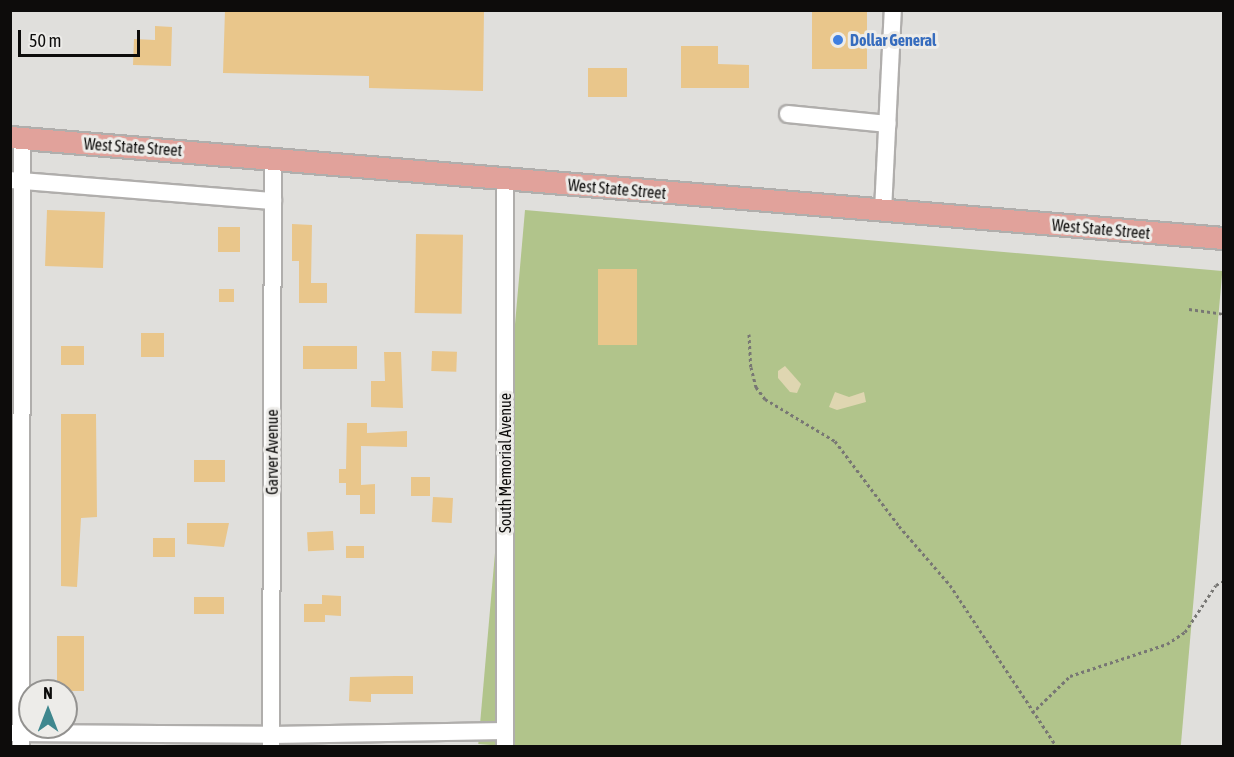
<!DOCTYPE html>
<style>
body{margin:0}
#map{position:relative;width:1234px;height:757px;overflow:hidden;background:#e0dfdc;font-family:"Asap Condensed",sans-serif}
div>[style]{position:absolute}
.green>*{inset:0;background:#b1c48b;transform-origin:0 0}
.sand>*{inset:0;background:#dfd6b1}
.building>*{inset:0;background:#e9c68b;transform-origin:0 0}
.path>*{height:3px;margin-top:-1.5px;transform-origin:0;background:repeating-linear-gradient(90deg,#787774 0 3px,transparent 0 6px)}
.roads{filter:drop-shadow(2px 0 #b0aeac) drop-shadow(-2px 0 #b0aeac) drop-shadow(0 2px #b0aeac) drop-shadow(0 -2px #b0aeac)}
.minor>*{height:16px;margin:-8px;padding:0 8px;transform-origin:8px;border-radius:8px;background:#fff}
.major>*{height:21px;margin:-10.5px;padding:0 10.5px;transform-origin:10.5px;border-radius:10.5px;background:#e1a29b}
.dots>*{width:16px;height:16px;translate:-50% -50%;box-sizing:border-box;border:3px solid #edece9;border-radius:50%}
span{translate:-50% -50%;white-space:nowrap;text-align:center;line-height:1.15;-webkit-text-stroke:6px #edece9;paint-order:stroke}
.shop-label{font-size:16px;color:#366cbe;font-weight:700}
.left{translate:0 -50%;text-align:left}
.street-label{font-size:16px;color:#0d0c0b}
.frame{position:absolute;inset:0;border:12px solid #0d0c0b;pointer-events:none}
.north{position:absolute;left:18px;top:679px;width:60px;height:60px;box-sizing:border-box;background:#edece9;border:2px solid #939290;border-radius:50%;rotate:0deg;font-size:16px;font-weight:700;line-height:24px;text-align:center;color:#0d0c0b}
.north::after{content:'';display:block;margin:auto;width:21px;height:27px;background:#3f878e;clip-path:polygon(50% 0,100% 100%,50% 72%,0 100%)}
.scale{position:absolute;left:18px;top:30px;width:122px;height:27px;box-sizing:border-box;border:3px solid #0d0c0b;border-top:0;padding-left:8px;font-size:18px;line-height:21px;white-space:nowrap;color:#0d0c0b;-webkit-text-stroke:4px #edece9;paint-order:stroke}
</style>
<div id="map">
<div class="green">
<div style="left:525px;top:210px;width:700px;height:536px;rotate:5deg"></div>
</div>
<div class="sand">
<div style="clip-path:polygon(785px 366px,801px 384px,797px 393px,790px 392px,778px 378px,778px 371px)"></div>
<div style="clip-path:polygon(835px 392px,849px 397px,864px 392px,866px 402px,837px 410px,829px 407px)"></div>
</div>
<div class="building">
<div style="clip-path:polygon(225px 10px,484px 10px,483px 91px,369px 88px,369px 76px,223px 73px)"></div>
<div style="left:812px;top:10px;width:55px;height:59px"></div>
<div style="clip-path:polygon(155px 26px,172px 27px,171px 66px,133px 65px,134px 39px,155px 40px)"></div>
<div style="clip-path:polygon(681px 46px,718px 46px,718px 64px,749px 65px,749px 88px,681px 88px)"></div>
<div style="left:588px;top:68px;width:39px;height:29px"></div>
<div style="left:47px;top:210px;width:58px;height:56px;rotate:2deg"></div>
<div style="clip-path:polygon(292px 224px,312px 225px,311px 283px,327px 283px,327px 303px,299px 303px,299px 261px,292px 261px)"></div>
<div style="left:218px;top:227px;width:22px;height:25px"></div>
<div style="left:416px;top:234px;width:47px;height:79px;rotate:1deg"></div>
<div style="left:598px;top:269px;width:39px;height:76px"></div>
<div style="left:219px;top:289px;width:15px;height:13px"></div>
<div style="left:141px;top:333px;width:23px;height:24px"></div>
<div style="left:61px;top:346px;width:23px;height:19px"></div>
<div style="left:303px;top:346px;width:54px;height:23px"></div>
<div style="left:432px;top:351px;width:25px;height:20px;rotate:2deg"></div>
<div style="clip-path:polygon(384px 352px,401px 352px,403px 408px,371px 407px,371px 381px,385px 381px)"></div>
<div style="clip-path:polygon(61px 414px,96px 414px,97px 517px,81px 518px,77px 587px,61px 586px)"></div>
<div style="clip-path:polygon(347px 423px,367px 423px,367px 433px,407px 431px,407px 447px,361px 446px,361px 485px,375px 484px,375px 514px,360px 514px,360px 495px,346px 495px,346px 483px,339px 483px,339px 469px,346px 469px)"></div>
<div style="left:194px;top:460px;width:31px;height:22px"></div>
<div style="left:411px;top:477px;width:19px;height:19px"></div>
<div style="left:433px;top:497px;width:20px;height:25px;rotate:3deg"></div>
<div style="clip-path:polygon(187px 523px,229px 523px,224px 547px,187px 544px)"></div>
<div style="left:333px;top:531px;width:19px;height:26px;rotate:87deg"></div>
<div style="left:153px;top:538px;width:22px;height:19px"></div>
<div style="left:346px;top:546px;width:18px;height:12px"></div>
<div style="clip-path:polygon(322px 595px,341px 596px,341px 616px,325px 615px,325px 622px,304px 622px,304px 604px,322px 604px)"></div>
<div style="left:194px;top:597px;width:30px;height:17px"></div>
<div style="left:57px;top:636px;width:27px;height:55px"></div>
<div style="clip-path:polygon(395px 676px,413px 676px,413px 694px,371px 694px,371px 702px,349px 701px,350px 677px)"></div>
</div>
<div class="path">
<div style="left:1189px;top:309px;width:35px;rotate:8deg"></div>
<div style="left:749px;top:334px;width:33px;rotate:87deg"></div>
<div style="left:751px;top:367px;width:21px;rotate:76deg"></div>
<div style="left:756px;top:387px;width:15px;rotate:53deg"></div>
<div style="left:765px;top:399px;width:82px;rotate:31deg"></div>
<div style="left:835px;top:441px;width:106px;rotate:53deg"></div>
<div style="left:899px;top:526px;width:78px;rotate:49.2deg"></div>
<div style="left:950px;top:585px;width:193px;rotate:56.6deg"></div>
<div style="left:1032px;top:713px;width:53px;rotate:-44.2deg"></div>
<div style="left:1070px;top:676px;width:102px;rotate:-18.3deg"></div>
<div style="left:1167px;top:644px;width:22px;rotate:-34deg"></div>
<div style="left:1185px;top:632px;width:56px;rotate:-56.6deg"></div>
<div style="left:1216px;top:585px;width:9px;rotate:-27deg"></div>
</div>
<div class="roads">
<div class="minor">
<div style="left:788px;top:114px;width:100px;rotate:5.7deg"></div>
<div style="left:10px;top:180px;width:264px;rotate:4.6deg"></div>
<div style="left:883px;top:211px;width:201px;rotate:-87.2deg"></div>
<div style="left:11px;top:733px;width:260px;rotate:0.4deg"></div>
<div style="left:271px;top:735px;width:234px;rotate:-1deg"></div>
<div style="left:21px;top:746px;width:607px;rotate:-89.91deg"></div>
<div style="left:271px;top:746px;width:588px;rotate:-89.81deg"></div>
<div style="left:505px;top:746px;width:566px;rotate:-90deg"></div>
</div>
<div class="major">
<div style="left:10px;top:137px;width:1218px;rotate:4.76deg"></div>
</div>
</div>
<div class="dots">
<div style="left:838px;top:40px;background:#3f7fe0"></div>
</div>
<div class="shop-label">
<span class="left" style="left:850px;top:40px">Dollar General</span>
</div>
<div class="street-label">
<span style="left:133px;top:147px;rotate:4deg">West State Street</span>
<span style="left:617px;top:189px;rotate:5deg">West State Street</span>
<span style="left:1101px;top:229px;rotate:5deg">West State Street</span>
<span style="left:272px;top:452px;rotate:-90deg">Garver Avenue</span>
<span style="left:505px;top:463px;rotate:-90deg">South Memorial Avenue</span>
</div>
<div class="frame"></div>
<div class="north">N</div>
<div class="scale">50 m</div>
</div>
